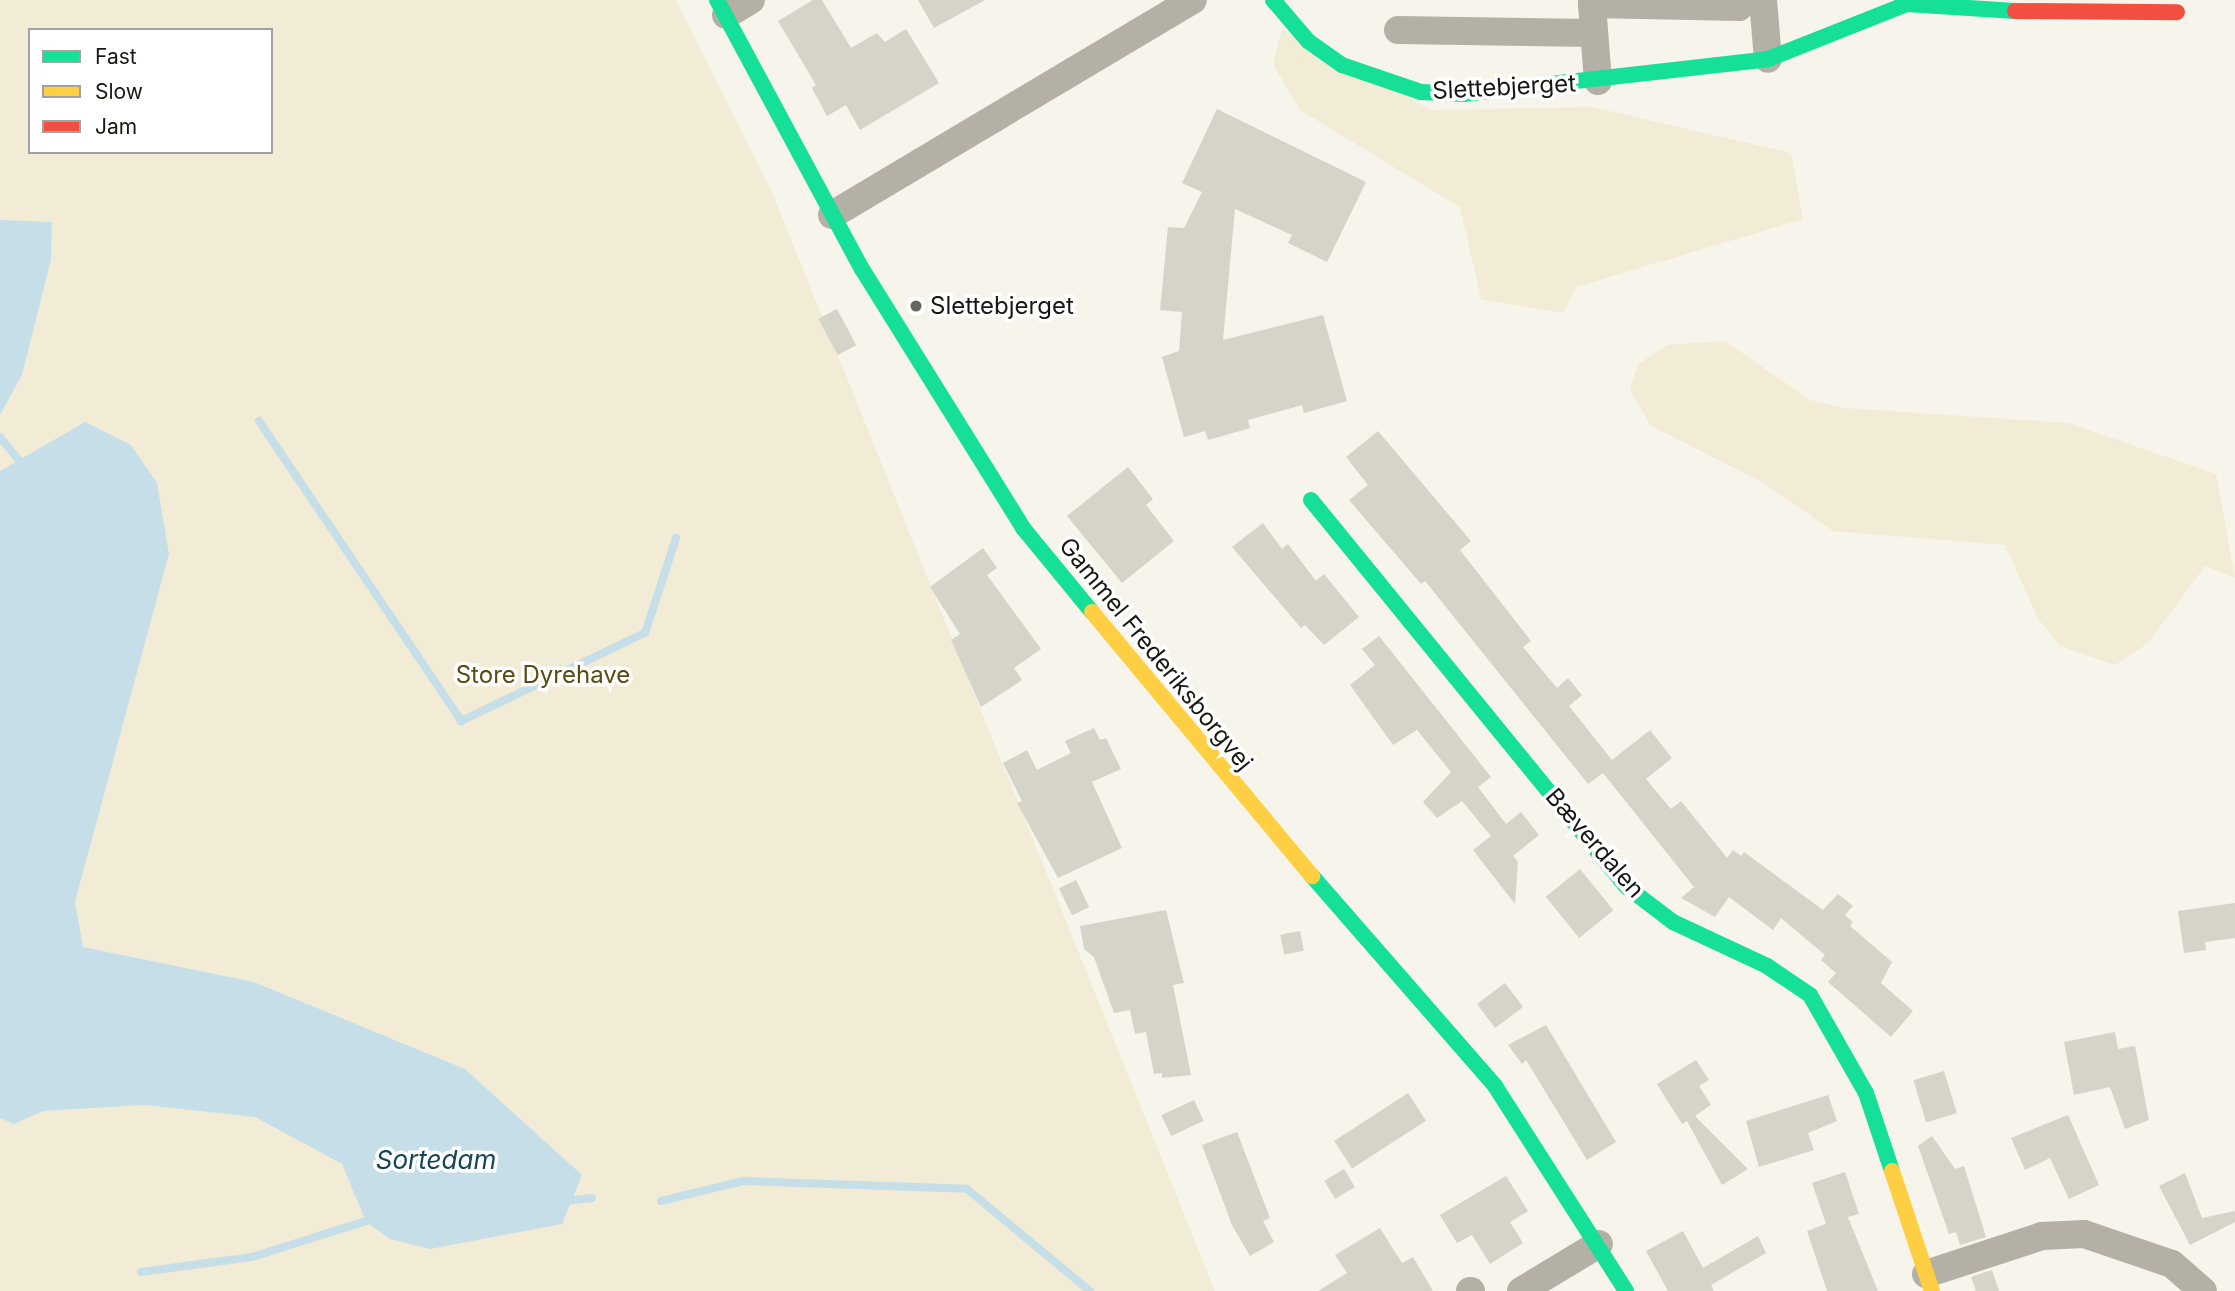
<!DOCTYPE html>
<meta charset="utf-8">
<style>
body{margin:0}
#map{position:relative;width:2235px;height:1291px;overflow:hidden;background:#f6f4eb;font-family:Inter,sans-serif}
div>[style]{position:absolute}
.green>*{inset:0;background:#f2ebd5}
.water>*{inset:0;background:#c5dee8}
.stream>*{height:8px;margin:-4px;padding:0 4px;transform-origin:4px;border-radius:4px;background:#c5dee8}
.building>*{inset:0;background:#d6d3c8;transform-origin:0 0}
.street>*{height:28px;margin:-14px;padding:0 14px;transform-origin:14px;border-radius:14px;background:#b4b0a5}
.fast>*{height:16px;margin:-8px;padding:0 8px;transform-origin:8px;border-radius:8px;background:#16e098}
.slow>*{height:16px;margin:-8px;padding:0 8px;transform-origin:8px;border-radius:8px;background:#ffcf43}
.jam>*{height:16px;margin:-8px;padding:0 8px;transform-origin:8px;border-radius:8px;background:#f24e42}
.dots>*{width:19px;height:19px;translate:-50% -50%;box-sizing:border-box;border:4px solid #fff;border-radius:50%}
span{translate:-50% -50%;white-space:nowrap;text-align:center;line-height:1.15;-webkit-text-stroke:7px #fff;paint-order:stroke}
.street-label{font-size:24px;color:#191712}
.poi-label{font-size:24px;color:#191712}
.left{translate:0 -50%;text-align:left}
.park-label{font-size:24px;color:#5a4910}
.water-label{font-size:26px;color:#164559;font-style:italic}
.legend{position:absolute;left:28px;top:28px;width:245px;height:126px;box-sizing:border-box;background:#fff;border:2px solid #a3a2a0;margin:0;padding:9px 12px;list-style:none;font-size:21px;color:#191712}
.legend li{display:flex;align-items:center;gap:14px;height:35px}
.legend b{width:35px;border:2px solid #a3a2a0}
</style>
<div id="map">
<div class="green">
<div style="clip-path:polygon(evenodd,0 0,676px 0,772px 192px,1215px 1291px,0 1291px,0 1118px,14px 1124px,43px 1111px,144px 1105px,255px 1117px,342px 1164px,366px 1222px,391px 1239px,582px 1175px,465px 1069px,254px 982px,83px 947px,75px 902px,169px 554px,157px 483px,131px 445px,85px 422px,0 471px,0 415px,22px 375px,51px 260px,52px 222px,0 220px,0 0,30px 30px,271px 30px,271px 152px,30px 152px,30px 30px)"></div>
<div style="clip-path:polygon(1282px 30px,1431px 110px,1592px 107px,1791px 153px,1803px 219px,1576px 287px,1563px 313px,1481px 299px,1460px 207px,1300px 110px,1273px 64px)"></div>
<div style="clip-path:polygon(1725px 341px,1810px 400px,1844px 408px,2068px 423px,2216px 474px,2235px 578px,2205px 566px,2148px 643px,2115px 665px,2060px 646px,2037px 617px,2005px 545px,1833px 531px,1762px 482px,1651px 426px,1630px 390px,1638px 364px,1668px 345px)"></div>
</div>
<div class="water">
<div style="clip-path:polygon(0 220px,52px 222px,51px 260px,22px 375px,0 415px)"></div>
<div style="clip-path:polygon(85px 422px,131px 445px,157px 483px,169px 554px,75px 902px,83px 947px,254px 982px,465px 1069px,582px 1175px,562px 1224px,430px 1249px,390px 1239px,366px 1222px,342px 1164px,255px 1117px,144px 1105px,43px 1111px,14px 1124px,0 1118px,0 471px)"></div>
</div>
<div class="stream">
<div style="left:259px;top:421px;width:362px;rotate:56deg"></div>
<div style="left:461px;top:721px;width:204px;rotate:-25.6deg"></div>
<div style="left:645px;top:633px;width:100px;rotate:-71.9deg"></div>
<div style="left:0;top:437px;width:36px;rotate:51deg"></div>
<div style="left:564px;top:1201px;width:28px;rotate:-6deg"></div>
<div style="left:661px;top:1201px;width:84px;rotate:-13.7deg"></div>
<div style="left:743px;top:1181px;width:224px;rotate:2deg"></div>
<div style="left:967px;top:1189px;width:160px;rotate:39.7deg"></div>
<div style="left:141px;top:1272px;width:112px;rotate:-7.7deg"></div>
<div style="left:252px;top:1257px;width:130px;rotate:-17.5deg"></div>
</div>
<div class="building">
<div style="clip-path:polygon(813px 0,822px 0,851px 48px,877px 33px,885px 42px,906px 29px,939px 83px,860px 130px,846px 105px,827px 116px,812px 88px,816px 85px,778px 21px)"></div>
<div style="clip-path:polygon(918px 0,985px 0,934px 28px)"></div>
<div style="clip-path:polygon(1217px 109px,1366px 182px,1327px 262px,1288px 243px,1292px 235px,1235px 209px,1223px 340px,1323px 315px,1347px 401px,1304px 413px,1302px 405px,1248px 420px,1250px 428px,1208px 440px,1205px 431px,1184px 437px,1162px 357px,1179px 351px,1182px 312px,1160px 310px,1168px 227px,1184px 228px,1202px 192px,1182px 183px)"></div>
<div style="left:837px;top:309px;width:41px;height:21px;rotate:62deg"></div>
<div style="clip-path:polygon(1378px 431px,1471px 541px,1460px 550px,1531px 641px,1523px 647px,1557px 688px,1568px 678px,1582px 695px,1569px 706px,1612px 760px,1650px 730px,1672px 758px,1646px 779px,1671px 809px,1681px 801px,1727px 858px,1733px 850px,1741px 856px,1744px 852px,1823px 910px,1838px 894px,1853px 906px,1845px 915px,1853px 922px,1850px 926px,1892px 962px,1881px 983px,1913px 1011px,1891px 1037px,1828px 982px,1836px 973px,1821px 960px,1825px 955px,1781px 918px,1773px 930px,1729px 897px,1715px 917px,1681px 898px,1694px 887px,1603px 773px,1588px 784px,1425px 581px,1421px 584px,1349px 500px,1368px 485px,1346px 457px)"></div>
<div style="clip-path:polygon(1128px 467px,1153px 499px,1146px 505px,1174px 541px,1122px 583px,1067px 516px)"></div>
<div style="clip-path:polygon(1263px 523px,1282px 549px,1288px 544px,1316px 581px,1324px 574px,1359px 617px,1324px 645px,1305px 625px,1301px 628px,1232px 547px)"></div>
<div style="clip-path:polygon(983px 548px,997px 568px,987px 575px,1041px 649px,1014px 668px,1022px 680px,981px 707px,951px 640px,960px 634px,930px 587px)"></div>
<div style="clip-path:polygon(1379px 636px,1491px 777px,1478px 787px,1506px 824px,1521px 812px,1539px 835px,1513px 856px,1518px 862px,1515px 904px,1473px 850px,1491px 836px,1462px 801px,1437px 818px,1423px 802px,1451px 772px,1417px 730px,1393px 745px,1350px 685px,1375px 665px,1362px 649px)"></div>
<div style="clip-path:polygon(1094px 728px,1100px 740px,1106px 738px,1121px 769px,1092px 782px,1122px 848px,1058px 878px,1017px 803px,1022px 801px,1003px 763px,1027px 750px,1037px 770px,1071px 753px,1065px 741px)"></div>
<div style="left:1580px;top:869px;width:53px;height:44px;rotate:51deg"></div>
<div style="left:1076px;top:880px;width:30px;height:19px;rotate:64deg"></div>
<div style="clip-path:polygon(2235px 903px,2235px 938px,2205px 942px,2206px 950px,2184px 953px,2178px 911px)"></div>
<div style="clip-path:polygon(1166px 910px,1184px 983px,1173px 985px,1191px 1075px,1162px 1078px,1162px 1073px,1154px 1074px,1146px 1032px,1135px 1034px,1130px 1010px,1114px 1013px,1094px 957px,1084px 949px,1080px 926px)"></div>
<div style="left:1300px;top:931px;width:20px;height:20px;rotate:79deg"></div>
<div style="left:1505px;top:983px;width:30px;height:35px;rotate:53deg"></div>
<div style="clip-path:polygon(1546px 1025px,1616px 1142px,1587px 1160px,1526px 1060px,1522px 1064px,1508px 1045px)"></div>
<div style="clip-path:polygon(2115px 1032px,2118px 1049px,2135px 1046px,2149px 1120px,2125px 1129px,2110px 1087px,2074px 1095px,2064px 1042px)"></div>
<div style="clip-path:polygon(1696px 1060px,1709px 1080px,1699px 1086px,1711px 1105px,1695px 1116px,1748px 1169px,1722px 1185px,1687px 1121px,1682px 1124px,1657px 1084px)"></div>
<div style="left:1944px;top:1071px;width:44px;height:32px;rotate:73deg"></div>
<div style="left:1408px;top:1093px;width:33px;height:88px;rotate:57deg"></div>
<div style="clip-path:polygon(1828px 1095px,1837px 1121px,1808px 1133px,1814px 1150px,1759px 1167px,1746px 1121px)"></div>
<div style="left:1194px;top:1100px;width:23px;height:36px;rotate:65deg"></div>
<div style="clip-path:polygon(2068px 1115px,2099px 1185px,2069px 1199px,2050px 1158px,2025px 1170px,2011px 1138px)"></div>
<div style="clip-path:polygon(1237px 1132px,1270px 1218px,1263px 1221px,1274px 1242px,1250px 1256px,1232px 1225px,1202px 1145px)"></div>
<div style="clip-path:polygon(1932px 1136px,1955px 1169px,1964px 1166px,1986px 1237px,1960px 1245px,1956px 1232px,1949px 1234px,1918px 1146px)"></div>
<div style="left:1344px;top:1169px;width:21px;height:23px;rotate:59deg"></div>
<div style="clip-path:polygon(1845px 1172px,1859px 1214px,1848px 1217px,1878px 1291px,1827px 1291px,1807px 1231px,1826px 1224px,1812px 1183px)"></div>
<div style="clip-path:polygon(2185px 1173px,2202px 1218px,2235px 1211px,2235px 1222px,2190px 1245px,2159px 1186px)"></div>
<div style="clip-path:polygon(1506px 1176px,1528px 1211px,1510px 1222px,1523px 1243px,1490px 1264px,1472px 1235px,1457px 1243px,1440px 1215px)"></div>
<div style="clip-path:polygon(1380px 1228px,1402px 1263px,1413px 1257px,1433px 1291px,1318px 1291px,1347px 1273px,1335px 1255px)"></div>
<div style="clip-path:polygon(1683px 1231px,1703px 1268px,1758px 1236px,1766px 1253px,1711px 1285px,1714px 1291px,1668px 1291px,1646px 1251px)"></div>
<div style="clip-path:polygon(1992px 1270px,1999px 1291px,1976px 1291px,1971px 1277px)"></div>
</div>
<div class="street">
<div style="left:1763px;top:0;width:59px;rotate:85.2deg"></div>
<div style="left:726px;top:15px;width:29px;rotate:-31deg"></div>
<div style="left:1398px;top:30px;width:196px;rotate:0.9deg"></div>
<div style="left:1598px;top:81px;width:77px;rotate:-94.5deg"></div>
<div style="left:1592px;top:4px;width:147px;rotate:1.2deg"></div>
<div style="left:832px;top:215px;width:420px;rotate:-30.8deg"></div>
<div style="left:1926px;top:1274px;width:122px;rotate:-18.1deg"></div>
<div style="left:2042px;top:1236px;width:42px;rotate:-2.7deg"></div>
<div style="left:2084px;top:1234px;width:93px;rotate:18.8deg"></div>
<div style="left:2172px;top:1264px;width:41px;rotate:41.1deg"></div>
<div style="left:1470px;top:1291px;width:1px"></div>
<div style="left:1521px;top:1291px;width:91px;rotate:-31.1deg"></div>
</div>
<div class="fast">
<div style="left:717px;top:0;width:306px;rotate:61.7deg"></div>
<div style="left:862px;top:269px;width:305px;rotate:58.1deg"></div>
<div style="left:1023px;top:528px;width:109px;rotate:50.6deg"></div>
<div style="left:1273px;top:0;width:54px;rotate:49.5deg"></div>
<div style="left:1308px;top:41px;width:42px;rotate:35.2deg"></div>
<div style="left:1342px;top:65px;width:83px;rotate:18.9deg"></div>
<div style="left:1421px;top:92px;width:42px;rotate:2.7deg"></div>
<div style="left:1463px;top:94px;width:307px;rotate:-6.5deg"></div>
<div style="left:1768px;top:59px;width:149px;rotate:-21.6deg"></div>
<div style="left:1907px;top:4px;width:108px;rotate:3.7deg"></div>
<div style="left:1311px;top:500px;width:500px;rotate:50.8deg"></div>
<div style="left:1627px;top:887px;width:58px;rotate:37.3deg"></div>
<div style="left:1673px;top:922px;width:104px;rotate:25.1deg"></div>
<div style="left:1767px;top:966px;width:52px;rotate:34deg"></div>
<div style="left:1810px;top:995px;width:113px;rotate:60.3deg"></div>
<div style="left:1866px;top:1093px;width:82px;rotate:71.6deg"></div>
<div style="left:1312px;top:876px;width:279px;rotate:48.9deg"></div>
<div style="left:1495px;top:1086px;width:243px;rotate:57.4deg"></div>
</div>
<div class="slow">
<div style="left:1092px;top:612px;width:344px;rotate:50.2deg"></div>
<div style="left:1892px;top:1171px;width:126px;rotate:71.6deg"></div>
</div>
<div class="jam">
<div style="left:2015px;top:11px;width:162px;rotate:0.4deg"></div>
</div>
<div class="dots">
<div style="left:916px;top:306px;background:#66645e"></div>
</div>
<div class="street-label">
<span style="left:1504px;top:87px;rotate:-3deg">Slettebjerget</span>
<span style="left:1156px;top:654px;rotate:51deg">Gammel Frederiksborgvej</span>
<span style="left:1595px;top:843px;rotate:49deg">Bæverdalen</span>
</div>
<div class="poi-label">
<span class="left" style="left:930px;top:306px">Slettebjerget</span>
</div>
<div class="park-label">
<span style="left:543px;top:675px">Store Dyrehave</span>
</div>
<div class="water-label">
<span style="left:436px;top:1160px">Sortedam</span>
</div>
<ul class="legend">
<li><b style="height:9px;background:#16e098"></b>Fast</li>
<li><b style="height:9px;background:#ffcf43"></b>Slow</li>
<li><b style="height:9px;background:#f24e42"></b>Jam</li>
</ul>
</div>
